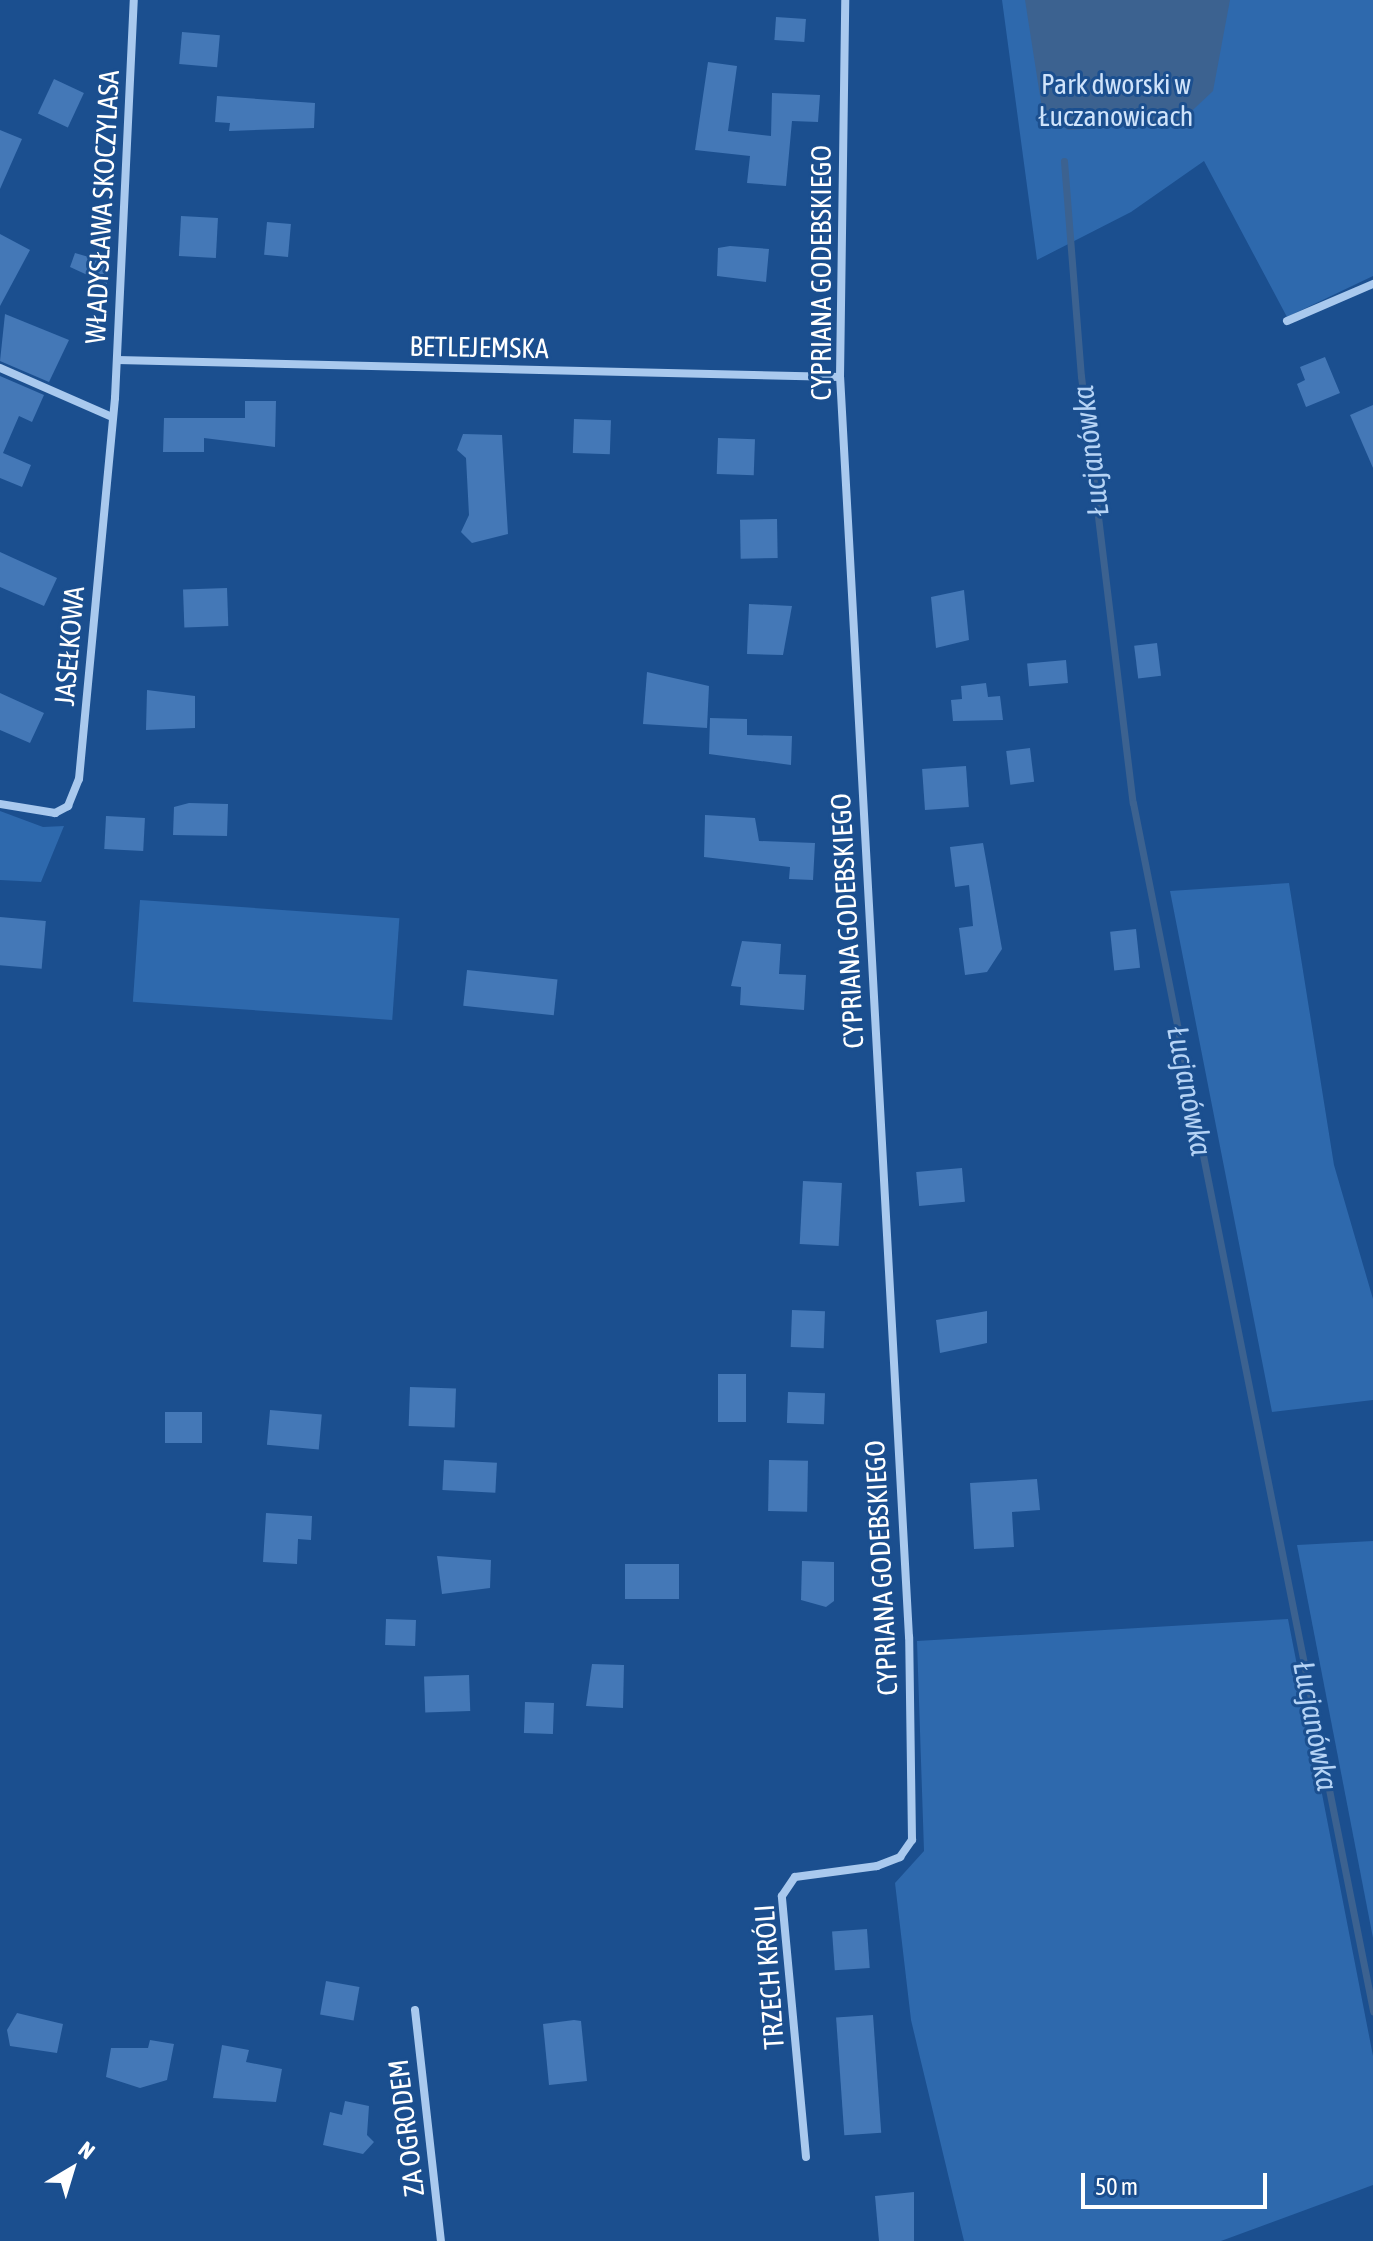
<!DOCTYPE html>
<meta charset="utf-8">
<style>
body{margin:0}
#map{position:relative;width:1373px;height:2241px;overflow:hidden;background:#1b4f8f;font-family:"Asap Condensed",sans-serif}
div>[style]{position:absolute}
.green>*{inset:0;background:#2e69ad;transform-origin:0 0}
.water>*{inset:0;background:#3c6290}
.stream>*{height:7px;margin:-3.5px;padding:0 3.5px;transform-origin:3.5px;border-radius:3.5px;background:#3c6290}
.building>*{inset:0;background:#4478b7;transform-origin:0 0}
.street>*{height:8px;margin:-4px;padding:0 4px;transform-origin:4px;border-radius:4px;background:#a9c9ee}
span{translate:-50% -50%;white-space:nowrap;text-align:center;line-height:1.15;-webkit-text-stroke:6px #1b4f8f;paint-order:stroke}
.park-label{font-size:28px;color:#cfe3fa}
.street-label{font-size:28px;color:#fff}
.water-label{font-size:30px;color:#b5d3f5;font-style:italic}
.north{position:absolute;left:32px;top:2129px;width:80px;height:80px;-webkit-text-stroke:6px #1b4f8f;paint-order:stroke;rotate:38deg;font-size:22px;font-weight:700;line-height:32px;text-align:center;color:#fff}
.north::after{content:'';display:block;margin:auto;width:28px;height:36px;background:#fff;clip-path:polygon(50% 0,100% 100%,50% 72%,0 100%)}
.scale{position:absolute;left:1081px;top:2173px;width:186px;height:36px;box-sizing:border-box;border:4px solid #fff;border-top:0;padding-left:10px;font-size:24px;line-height:28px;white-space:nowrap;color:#fff;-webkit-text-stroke:6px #1b4f8f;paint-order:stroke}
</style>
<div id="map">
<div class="green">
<div style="clip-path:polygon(1002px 0,1373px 0,1373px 276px,1287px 317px,1204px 161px,1131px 212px,1037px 260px)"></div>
<div style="clip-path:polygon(0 811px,43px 827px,64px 826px,41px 882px,0 880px)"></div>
<div style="clip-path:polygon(1289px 883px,1334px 1165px,1373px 1299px,1373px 1400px,1272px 1412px,1170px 891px)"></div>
<div style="left:140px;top:900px;width:260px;height:102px;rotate:4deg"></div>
<div style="clip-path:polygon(1373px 1541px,1373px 1938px,1297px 1545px)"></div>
<div style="clip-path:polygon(1288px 1619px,1373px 2056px,1373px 2185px,1221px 2241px,964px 2241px,911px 2020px,895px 1883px,924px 1851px,917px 1641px)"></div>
</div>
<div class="water">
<div style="clip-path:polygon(1025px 0,1230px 0,1213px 91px,1179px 123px,1068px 130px,1043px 115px)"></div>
</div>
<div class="stream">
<div style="left:1064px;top:161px;width:216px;rotate:85.5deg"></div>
<div style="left:1081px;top:376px;width:430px;rotate:83.1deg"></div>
<div style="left:1133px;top:803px;width:1232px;rotate:78.76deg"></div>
</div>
<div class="building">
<div style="left:776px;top:17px;width:30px;height:23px;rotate:4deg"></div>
<div style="left:182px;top:32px;width:38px;height:32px;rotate:5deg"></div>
<div style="clip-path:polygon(708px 62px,737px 66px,728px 131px,771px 136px,772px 93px,820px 95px,818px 122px,792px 121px,786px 186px,747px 183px,750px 156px,695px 150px)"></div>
<div style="left:54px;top:79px;width:33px;height:38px;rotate:25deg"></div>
<div style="clip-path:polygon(217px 96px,315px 103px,314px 128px,229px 131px,230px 123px,215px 122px)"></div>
<div style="clip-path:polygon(0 130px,22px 139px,0 189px)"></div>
<div style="left:181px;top:216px;width:37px;height:40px;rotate:3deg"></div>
<div style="left:267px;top:222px;width:24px;height:33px;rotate:5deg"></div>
<div style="clip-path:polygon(0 234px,30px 250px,0 306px)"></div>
<div style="clip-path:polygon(730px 246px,769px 249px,766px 282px,717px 276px,718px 248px)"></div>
<div style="clip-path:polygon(75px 253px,106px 262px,107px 284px,70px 267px)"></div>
<div style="clip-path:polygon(5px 314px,69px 340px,49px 382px,0 361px)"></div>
<div style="clip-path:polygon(1325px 357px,1340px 393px,1306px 407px,1297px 384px,1305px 380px,1300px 367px)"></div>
<div style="clip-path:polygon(0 376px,44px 395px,32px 422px,19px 416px,3px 453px,31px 465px,22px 487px,0 478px)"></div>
<div style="clip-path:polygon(245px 401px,276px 401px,275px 447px,204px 438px,204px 452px,163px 452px,164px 418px,245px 418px)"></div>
<div style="clip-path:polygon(1373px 405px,1373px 468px,1350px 415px)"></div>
<div style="left:574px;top:419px;width:37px;height:34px;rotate:2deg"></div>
<div style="clip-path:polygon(463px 434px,502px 435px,508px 534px,472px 543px,461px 532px,469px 515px,466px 458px,457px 450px)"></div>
<div style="left:718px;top:438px;width:37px;height:36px;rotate:2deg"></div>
<div style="left:777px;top:519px;width:39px;height:37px;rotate:89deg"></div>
<div style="clip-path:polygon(0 552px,57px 578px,44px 606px,0 587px)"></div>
<div style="left:227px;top:588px;width:38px;height:44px;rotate:88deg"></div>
<div style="clip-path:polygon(964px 590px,969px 640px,936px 648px,931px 597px)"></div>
<div style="clip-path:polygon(749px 604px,792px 606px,783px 655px,747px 654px)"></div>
<div style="left:1157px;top:643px;width:33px;height:23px;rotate:83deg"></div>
<div style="left:1066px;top:660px;width:23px;height:39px;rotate:85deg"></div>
<div style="clip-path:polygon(647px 672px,709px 686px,707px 728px,643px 724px)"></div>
<div style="clip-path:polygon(986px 683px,988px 697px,1000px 696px,1003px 720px,953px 721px,951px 700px,962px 699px,961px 686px)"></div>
<div style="clip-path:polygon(147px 690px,195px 696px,195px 728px,146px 730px)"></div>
<div style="clip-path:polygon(0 693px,44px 713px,30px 743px,0 730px)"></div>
<div style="clip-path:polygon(710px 718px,747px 719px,747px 735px,792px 736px,791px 765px,709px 754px)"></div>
<div style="left:1030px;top:748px;width:34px;height:24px;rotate:83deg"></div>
<div style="left:966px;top:766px;width:41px;height:44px;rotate:86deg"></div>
<div style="clip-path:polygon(189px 803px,228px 804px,227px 836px,173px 835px,174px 807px)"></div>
<div style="clip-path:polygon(705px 815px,755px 818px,759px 841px,815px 843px,813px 880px,789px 879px,790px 867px,704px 857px)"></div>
<div style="left:106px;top:816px;width:39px;height:33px;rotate:3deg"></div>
<div style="clip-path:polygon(983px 843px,1002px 949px,987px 972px,965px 975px,959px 928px,973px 926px,969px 885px,955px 887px,950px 847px)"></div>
<div style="left:0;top:917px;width:46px;height:48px;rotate:5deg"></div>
<div style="left:1136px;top:929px;width:39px;height:26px;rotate:84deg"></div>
<div style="clip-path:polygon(742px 941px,781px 944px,779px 974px,806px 975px,804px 1010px,740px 1005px,741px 987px,731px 986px)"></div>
<div style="left:467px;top:970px;width:91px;height:36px;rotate:6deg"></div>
<div style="left:962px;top:1168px;width:34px;height:46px;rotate:85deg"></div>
<div style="left:803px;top:1181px;width:39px;height:63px;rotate:3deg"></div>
<div style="left:792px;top:1310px;width:33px;height:37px;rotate:2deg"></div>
<div style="clip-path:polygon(987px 1311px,987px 1343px,940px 1353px,936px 1320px)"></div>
<div style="left:718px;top:1374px;width:28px;height:48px"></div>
<div style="left:410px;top:1387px;width:46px;height:39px;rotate:2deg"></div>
<div style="left:788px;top:1392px;width:37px;height:31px;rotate:2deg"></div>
<div style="left:270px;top:1410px;width:52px;height:35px;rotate:5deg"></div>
<div style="left:165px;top:1412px;width:37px;height:31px"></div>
<div style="left:444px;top:1460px;width:53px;height:30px;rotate:3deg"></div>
<div style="left:769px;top:1460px;width:39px;height:51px;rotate:1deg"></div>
<div style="clip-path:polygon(1037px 1479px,1040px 1510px,1012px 1512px,1014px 1547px,974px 1549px,970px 1483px)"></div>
<div style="clip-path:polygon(266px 1513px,312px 1516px,311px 1540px,298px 1539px,297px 1564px,263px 1562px)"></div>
<div style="clip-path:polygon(437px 1556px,491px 1560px,490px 1588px,442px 1594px)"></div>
<div style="clip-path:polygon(802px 1561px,834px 1562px,834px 1601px,826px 1607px,801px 1600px)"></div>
<div style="left:625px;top:1564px;width:54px;height:35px"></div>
<div style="left:386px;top:1619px;width:30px;height:26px;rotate:2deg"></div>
<div style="clip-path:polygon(592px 1664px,624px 1665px,623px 1708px,586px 1706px)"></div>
<div style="left:469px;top:1675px;width:36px;height:45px;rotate:88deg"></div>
<div style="left:525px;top:1702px;width:29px;height:31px;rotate:2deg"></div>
<div style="left:867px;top:1929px;width:39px;height:35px;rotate:86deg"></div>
<div style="left:326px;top:1981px;width:34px;height:34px;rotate:10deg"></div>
<div style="clip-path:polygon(17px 2013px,63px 2024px,57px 2053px,10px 2046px,7px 2030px)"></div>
<div style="left:873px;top:2015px;width:118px;height:37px;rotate:86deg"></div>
<div style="clip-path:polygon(574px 2020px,581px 2021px,587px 2081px,549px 2085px,543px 2024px)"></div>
<div style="clip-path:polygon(150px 2040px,174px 2044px,167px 2080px,140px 2088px,106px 2077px,111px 2048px,148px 2048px)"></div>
<div style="clip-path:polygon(222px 2045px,249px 2050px,246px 2062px,282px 2069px,276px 2102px,213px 2098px)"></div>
<div style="clip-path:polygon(345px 2101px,369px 2106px,367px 2135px,374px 2142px,363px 2154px,323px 2145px,330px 2112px,342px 2115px)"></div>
<div style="clip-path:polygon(914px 2192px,914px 2241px,879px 2241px,875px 2196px)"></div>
</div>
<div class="street">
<div style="left:1287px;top:321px;width:94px;rotate:-23.3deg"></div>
<div style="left:117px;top:360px;width:723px;rotate:1.35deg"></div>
<div style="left:0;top:368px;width:122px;rotate:23.6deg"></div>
<div style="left:0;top:804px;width:56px;rotate:9.3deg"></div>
<div style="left:55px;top:813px;width:15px;rotate:-28deg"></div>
<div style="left:68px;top:806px;width:29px;rotate:-68deg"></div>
<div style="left:79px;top:779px;width:383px;rotate:-84.6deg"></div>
<div style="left:115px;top:398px;width:398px;rotate:-87.3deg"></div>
<div style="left:415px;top:2010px;width:232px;rotate:83.6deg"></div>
<div style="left:806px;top:2157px;width:262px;rotate:-95.3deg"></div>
<div style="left:782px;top:1896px;width:23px;rotate:-56deg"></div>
<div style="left:795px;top:1877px;width:83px;rotate:-7.6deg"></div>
<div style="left:877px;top:1866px;width:25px;rotate:-21deg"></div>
<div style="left:900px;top:1857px;width:21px;rotate:-55deg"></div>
<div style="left:912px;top:1840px;width:203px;rotate:-90.8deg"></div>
<div style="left:909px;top:1637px;width:1262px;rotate:-93.13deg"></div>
<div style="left:840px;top:377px;width:377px;rotate:-89.2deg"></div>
</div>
<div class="park-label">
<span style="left:1116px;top:100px">Park dworski w<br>Łuczanowicach</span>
</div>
<div class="street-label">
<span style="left:102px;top:207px;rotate:-87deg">WŁADYSŁAWA SKOCZYLASA</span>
<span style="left:821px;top:273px;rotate:-90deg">CYPRIANA GODEBSKIEGO</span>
<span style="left:479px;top:347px;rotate:1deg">BETLEJEMSKA</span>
<span style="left:69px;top:646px;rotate:-85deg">JASEŁKOWA</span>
<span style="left:847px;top:921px;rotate:-93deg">CYPRIANA GODEBSKIEGO</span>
<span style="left:881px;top:1568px;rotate:-93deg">CYPRIANA GODEBSKIEGO</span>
<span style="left:769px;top:1977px;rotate:-94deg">TRZECH KRÓLI</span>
<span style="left:406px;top:2128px;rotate:-97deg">ZA OGRODEM</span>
</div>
<div class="water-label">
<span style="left:1090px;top:451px;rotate:-97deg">Łucjanówka</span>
<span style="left:1190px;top:1091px;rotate:79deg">Łucjanówka</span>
<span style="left:1316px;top:1726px;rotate:79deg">Łucjanówka</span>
</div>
<div class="north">N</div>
<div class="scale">50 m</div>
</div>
